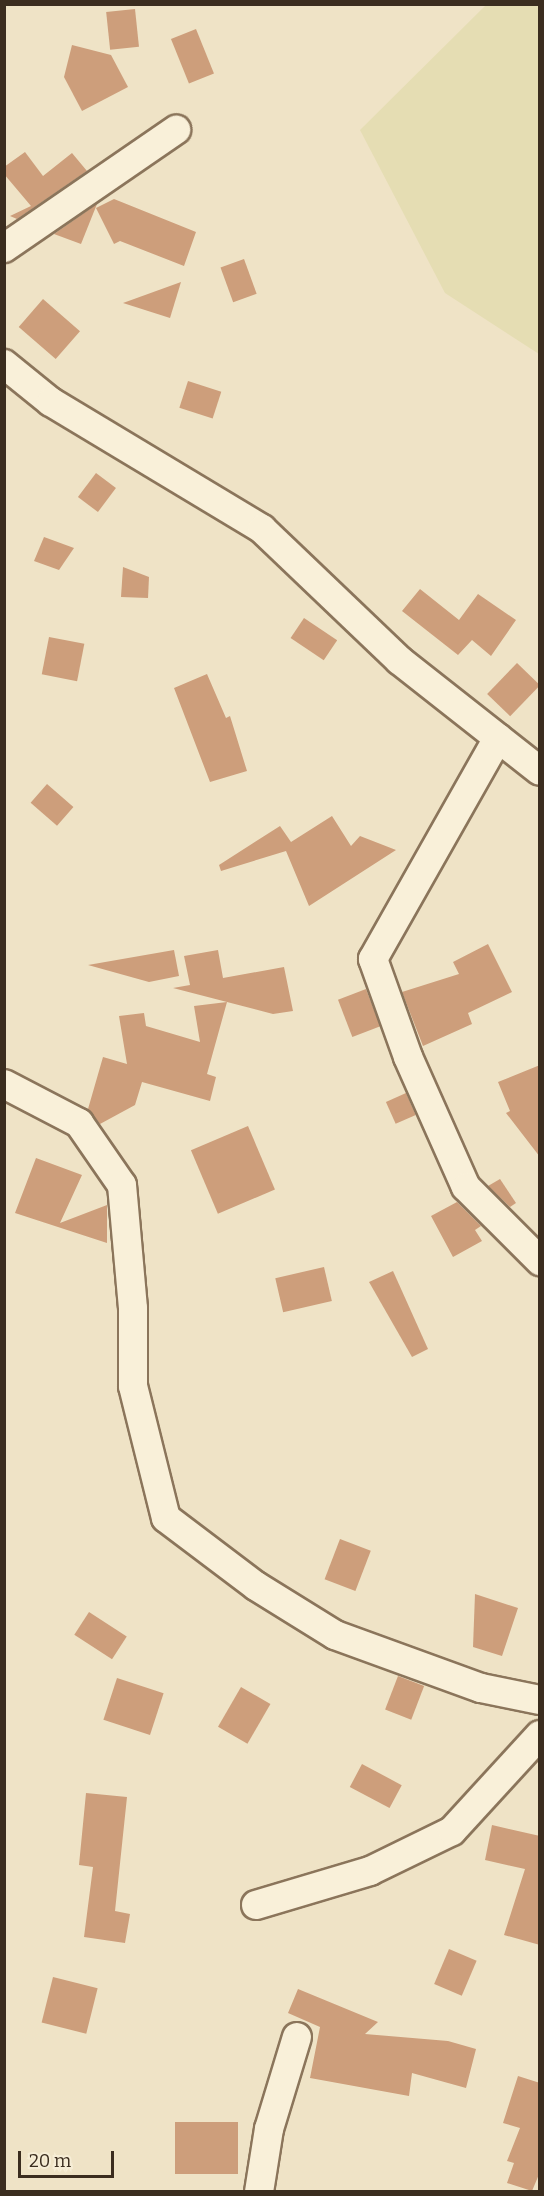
<!DOCTYPE html>
<style>
body{margin:0}
#map{position:relative;width:544px;height:2196px;overflow:hidden;background:#efe3c6;font-family:Bitter,serif}
div>[style]{position:absolute}
.farmland>*{inset:0;background:#e5ddb3}
.building>*{inset:0;background:#cd9e7b;transform-origin:0 0}
.roads{filter:drop-shadow(2px 0 #8b755b) drop-shadow(-2px 0 #8b755b) drop-shadow(0 2px #8b755b) drop-shadow(0 -2px #8b755b)}
.minor>*{height:28px;margin:-14px;padding:0 14px;transform-origin:14px;border-radius:14px;background:#f9f0d9}
span{translate:-50% -50%;white-space:nowrap;text-align:center;line-height:1.15;-webkit-text-stroke:4.5px #f6edd6;paint-order:stroke}
.frame{position:absolute;inset:0;border:6px solid #3b2d1f;pointer-events:none}
.scale{position:absolute;left:18px;top:2151px;width:96px;height:27px;box-sizing:border-box;border:3px solid #3b2d1f;border-top:0;padding-left:8px;font-size:18px;line-height:21px;white-space:nowrap;color:#3b2d1f;-webkit-text-stroke:4px #f6edd6;paint-order:stroke}
</style>
<div id="map">
<div class="farmland">
<div style="clip-path:polygon(486px 5px,539px 6px,539px 354px,445px 293px,360px 130px)"></div>
</div>
<div class="building">
<div style="left:135px;top:9px;width:38px;height:29px;rotate:84deg"></div>
<div style="left:196px;top:29px;width:48px;height:27px;rotate:68deg"></div>
<div style="clip-path:polygon(72px 45px,111px 55px,128px 87px,82px 111px,64px 77px)"></div>
<div style="clip-path:polygon(25px 152px,43px 176px,72px 153px,87px 171px,17px 219px,10px 216px,31px 206px,4px 174px,4px 167px)"></div>
<div style="clip-path:polygon(114px 199px,196px 232px,184px 266px,120px 241px,114px 244px,96px 208px)"></div>
<div style="clip-path:polygon(97px 204px,81px 244px,54px 234px)"></div>
<div style="left:244px;top:259px;width:37px;height:25px;rotate:70deg"></div>
<div style="clip-path:polygon(181px 282px,170px 318px,123px 303px)"></div>
<div style="left:43px;top:299px;width:49px;height:37px;rotate:41deg"></div>
<div style="left:188px;top:381px;width:35px;height:28px;rotate:18deg"></div>
<div style="left:96px;top:473px;width:25px;height:30px;rotate:37deg"></div>
<div style="clip-path:polygon(44px 537px,74px 548px,59px 570px,34px 561px)"></div>
<div style="clip-path:polygon(123px 567px,149px 577px,148px 598px,121px 597px)"></div>
<div style="clip-path:polygon(420px 589px,459px 620px,478px 594px,516px 620px,491px 656px,472px 640px,458px 655px,402px 611px)"></div>
<div style="left:304px;top:618px;width:40px;height:24px;rotate:34deg"></div>
<div style="left:49px;top:637px;width:36px;height:38px;rotate:11deg"></div>
<div style="left:517px;top:663px;width:32px;height:43px;rotate:44deg"></div>
<div style="clip-path:polygon(207px 674px,226px 718px,230px 716px,247px 771px,210px 782px,174px 688px)"></div>
<div style="left:47px;top:784px;width:35px;height:25px;rotate:41deg"></div>
<div style="clip-path:polygon(332px 816px,351px 846px,360px 836px,396px 850px,309px 906px,286px 851px,221px 871px,219px 865px,280px 826px,291px 842px)"></div>
<div style="clip-path:polygon(488px 944px,512px 992px,468px 1013px,472px 1024px,423px 1046px,402px 992px,459px 974px,453px 962px)"></div>
<div style="clip-path:polygon(174px 950px,179px 976px,149px 982px,88px 965px)"></div>
<div style="clip-path:polygon(218px 950px,223px 978px,284px 967px,293px 1011px,273px 1014px,173px 988px,190px 985px,184px 956px)"></div>
<div style="left:366px;top:989px;width:40px;height:30px;rotate:69deg"></div>
<div style="clip-path:polygon(227px 1002px,207px 1074px,216px 1077px,210px 1101px,142px 1082px,135px 1105px,100px 1124px,88px 1109px,103px 1057px,127px 1064px,119px 1016px,144px 1013px,146px 1026px,200px 1042px,194px 1006px)"></div>
<div style="clip-path:polygon(540px 1065px,540px 1157px,506px 1113px,510px 1111px,498px 1082px)"></div>
<div style="left:406px;top:1093px;width:24px;height:22px;rotate:66deg"></div>
<div style="left:248px;top:1126px;width:69px;height:62px;rotate:67deg"></div>
<div style="clip-path:polygon(36px 1158px,82px 1175px,60px 1223px,107px 1205px,107px 1243px,15px 1213px)"></div>
<div style="clip-path:polygon(500px 1179px,516px 1203px,510px 1207px,488px 1186px)"></div>
<div style="clip-path:polygon(457px 1202px,481px 1226px,475px 1230px,482px 1241px,453px 1257px,431px 1216px)"></div>
<div style="left:324px;top:1267px;width:35px;height:50px;rotate:77deg"></div>
<div style="clip-path:polygon(393px 1271px,428px 1349px,412px 1357px,369px 1282px)"></div>
<div style="left:340px;top:1539px;width:33px;height:43px;rotate:21deg"></div>
<div style="clip-path:polygon(475px 1594px,518px 1608px,502px 1656px,473px 1647px)"></div>
<div style="left:89px;top:1612px;width:45px;height:27px;rotate:33deg"></div>
<div style="left:398px;top:1676px;width:28px;height:36px;rotate:21deg"></div>
<div style="left:117px;top:1678px;width:49px;height:44px;rotate:18deg"></div>
<div style="left:241px;top:1687px;width:34px;height:46px;rotate:30deg"></div>
<div style="left:362px;top:1764px;width:45px;height:26px;rotate:28deg"></div>
<div style="clip-path:polygon(86px 1793px,127px 1797px,115px 1911px,130px 1914px,125px 1943px,84px 1937px,93px 1867px,79px 1865px)"></div>
<div style="clip-path:polygon(492px 1825px,540px 1836px,540px 1945px,504px 1935px,525px 1869px,485px 1860px)"></div>
<div style="left:449px;top:1949px;width:30px;height:38px;rotate:23deg"></div>
<div style="left:53px;top:1977px;width:46px;height:47px;rotate:14deg"></div>
<div style="clip-path:polygon(298px 1989px,378px 2022px,365px 2034px,448px 2041px,476px 2049px,466px 2088px,412px 2073px,409px 2096px,310px 2078px,320px 2027px,288px 2013px)"></div>
<div style="clip-path:polygon(518px 2076px,540px 2083px,540px 2172px,532px 2191px,507px 2183px,514px 2163px,507px 2161px,520px 2128px,503px 2123px)"></div>
<div style="left:238px;top:2122px;width:52px;height:63px;rotate:90deg"></div>
</div>
<div class="roads">
<div class="minor">
<div style="left:4px;top:248px;width:209px;rotate:-34.5deg"></div>
<div style="left:4px;top:364px;width:60px;rotate:39deg"></div>
<div style="left:51px;top:402px;width:246px;rotate:31deg"></div>
<div style="left:262px;top:529px;width:190px;rotate:43.7deg"></div>
<div style="left:399px;top:660px;width:179px;rotate:38.2deg"></div>
<div style="left:498px;top:738px;width:254px;rotate:119.5deg"></div>
<div style="left:373px;top:959px;width:104px;rotate:70.3deg"></div>
<div style="left:408px;top:1057px;width:142px;rotate:66deg"></div>
<div style="left:466px;top:1187px;width:105px;rotate:45deg"></div>
<div style="left:4px;top:1084px;width:85px;rotate:27.5deg"></div>
<div style="left:79px;top:1123px;width:75px;rotate:55.3deg"></div>
<div style="left:122px;top:1185px;width:124px;rotate:84.9deg"></div>
<div style="left:133px;top:1309px;width:77px;rotate:90deg"></div>
<div style="left:133px;top:1386px;width:136px;rotate:76deg"></div>
<div style="left:166px;top:1518px;width:113px;rotate:37.1deg"></div>
<div style="left:256px;top:1586px;width:93px;rotate:31.8deg"></div>
<div style="left:335px;top:1635px;width:155px;rotate:20deg"></div>
<div style="left:481px;top:1688px;width:60px;rotate:11.5deg"></div>
<div style="left:256px;top:1905px;width:119px;rotate:-16.6deg"></div>
<div style="left:370px;top:1871px;width:91px;rotate:-26deg"></div>
<div style="left:452px;top:1831px;width:130px;rotate:-47.5deg"></div>
<div style="left:259px;top:2192px;width:64px;rotate:-81deg"></div>
<div style="left:269px;top:2129px;width:96px;rotate:-73.1deg"></div>
</div>
</div>
<div class="frame"></div>
<div class="scale">20 m</div>
</div>
